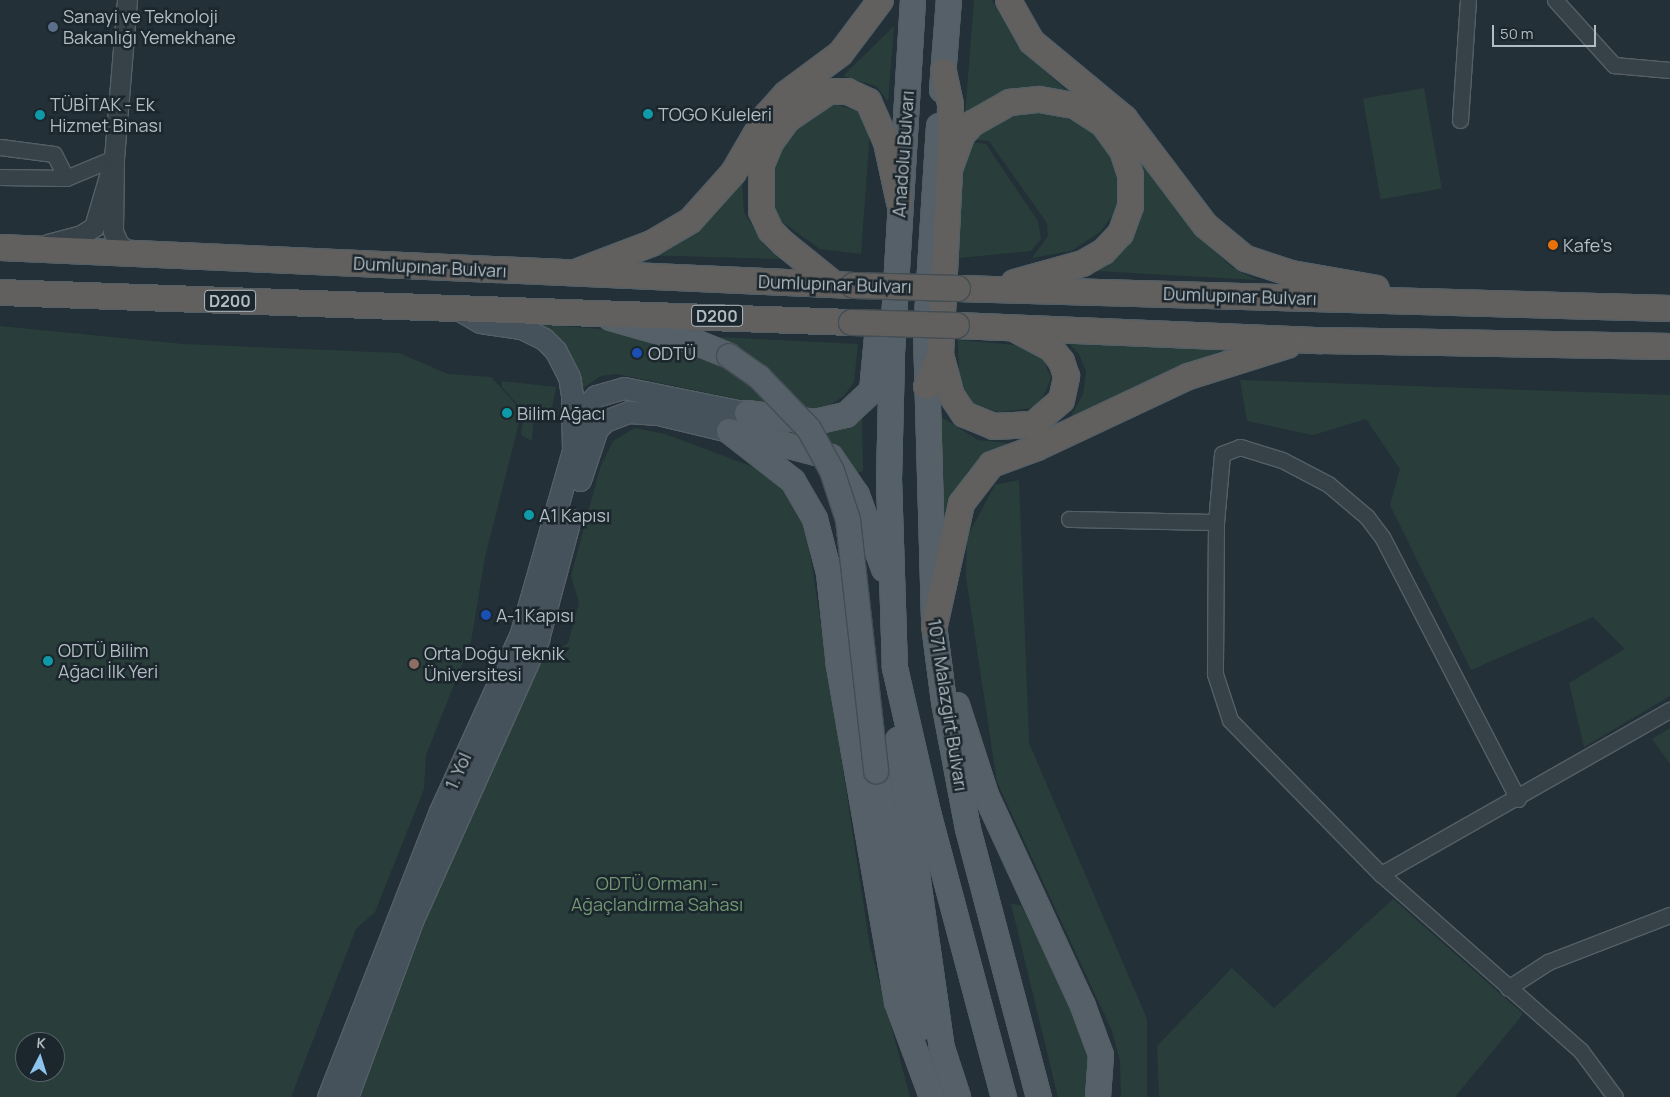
<!DOCTYPE html>
<meta charset="utf-8">
<style>
body{margin:0}
#map{position:relative;width:1670px;height:1097px;overflow:hidden;background:#233037;font-family:Manrope,sans-serif}
div>[style]{position:absolute}
.green>*{inset:0;background:#293e3a;transform-origin:0 0}
.roads{filter:drop-shadow(1px 0 #555f66) drop-shadow(-1px 0 #555f66) drop-shadow(0 1px #555f66) drop-shadow(0 -1px #555f66)}
.minor>*{height:15px;margin:-7.5px;padding:0 7.5px;transform-origin:7.5px;border-radius:7.5px;background:#374148}
.tertiary>*{height:19px;margin:-9.5px;padding:0 9.5px;transform-origin:9.5px;border-radius:9.5px;background:#374148}
.secondary>*{height:21px;margin:-10.5px;padding:0 10.5px;transform-origin:10.5px;border-radius:10.5px;background:#45515b}
.primary>*{height:24px;margin:-12px;padding:0 12px;transform-origin:12px;border-radius:12px;background:#556068}
.trunk>*{height:25px;margin:-12.5px;padding:0 12.5px;transform-origin:12.5px;border-radius:12.5px;background:#61605e}
.bridges{filter:drop-shadow(1px 0 #434d54) drop-shadow(-1px 0 #434d54) drop-shadow(0 1px #434d54) drop-shadow(0 -1px #434d54)}
.primary-bridge>*{height:24px;margin:-12px;padding:0 12px;transform-origin:12px;border-radius:12px;background:#556068}
.trunk-bridge>*{height:25px;margin:-12.5px;padding:0 12.5px;transform-origin:12.5px;border-radius:12.5px;background:#61605e}
.dots>*{width:14px;height:14px;translate:-50% -50%;box-sizing:border-box;border:2px solid #1c262d;border-radius:50%}
span{translate:-50% -50%;white-space:nowrap;text-align:center;line-height:1.15;-webkit-text-stroke:5px #1c262d;paint-order:stroke}
.shield-label span{padding:1px 4px;background:#1c262d;border:1px solid;border-radius:4px;-webkit-text-stroke-width:0}
.shield-label{font-size:16px;color:#b2bcc4;font-weight:700}
.poi-label{font-size:18px;color:#b2bcc4}
.left{translate:0 -50%;text-align:left}
.street-label{font-size:18px;color:#b2bcc4}
.park-label{font-size:18px;color:#729874}
.north{position:absolute;left:15px;top:1032px;width:50px;height:50px;box-sizing:border-box;background:#1c262d;border:1px solid #586269;border-radius:50%;rotate:5deg;font-size:14px;font-weight:700;line-height:20px;text-align:center;color:#b2bcc4}
.north::after{content:'';display:block;margin:auto;width:18px;height:22px;background:#8dc4ee;clip-path:polygon(50% 0,100% 100%,50% 72%,0 100%)}
.scale{position:absolute;left:1492px;top:25px;width:104px;height:22px;box-sizing:border-box;border:2px solid #b2bcc4;border-top:0;padding-left:6px;font-size:15px;line-height:18px;white-space:nowrap;color:#b2bcc4;-webkit-text-stroke:4px #1c262d;paint-order:stroke}
</style>
<div id="map">
<div class="green">
<div style="clip-path:polygon(974px 0,992px 0,1019px 48px,1066px 90px,1026px 87px,992px 99px,965px 115px)"></div>
<div style="clip-path:polygon(894px 26px,888px 101px,876px 86px,843px 76px)"></div>
<div style="left:1424px;top:88px;width:102px;height:62px;rotate:80deg"></div>
<div style="clip-path:polygon(835px 104px,859px 112px,870px 131px,861px 254px,820px 249px,781px 221px,770px 206px,772px 169px,778px 153px,802px 123px)"></div>
<div style="clip-path:polygon(1042px 108px,1091px 129px,1105px 142px,1122px 176px,1116px 211px,1100px 232px,1071px 251px,1032px 258px,1048px 236px,1047px 223px,989px 141px,969px 139px,996px 119px,1021px 109px)"></div>
<div style="clip-path:polygon(972px 142px,986px 144px,1038px 221px,1041px 239px,1031px 251px,959px 258px,964px 148px)"></div>
<div style="clip-path:polygon(1135px 151px,1213px 250px,1233px 268px,1257px 280px,1097px 271px,1115px 254px,1140px 208px,1143px 192px)"></div>
<div style="clip-path:polygon(742px 181px,744px 212px,763px 243px,779px 259px,640px 255px,706px 222px)"></div>
<div style="clip-path:polygon(535px 324px,680px 335px,791px 410px,617px 374px,601px 376px,581px 389px)"></div>
<div style="clip-path:polygon(evenodd,0 326px,183px 344px,399px 353px,448px 374px,491px 377px,522px 411px,485px 557px,471px 642px,426px 755px,424px 789px,375px 912px,356px 929px,291px 1097px,0 1097px,0 326px,25px 1042px,55px 1042px,55px 1072px,25px 1072px,25px 1042px)"></div>
<div style="clip-path:polygon(1062px 336px,1232px 346px,1108px 400px,1067px 423px,1083px 394px,1086px 371px,1079px 354px)"></div>
<div style="clip-path:polygon(718px 337px,858px 344px,854px 382px,844px 396px,825px 408px,807px 409px)"></div>
<div style="clip-path:polygon(958px 340px,1025px 346px,1041px 355px,1051px 378px,1042px 399px,1031px 408px,999px 412px,969px 403px,959px 373px)"></div>
<div style="clip-path:polygon(1240px 380px,1670px 395px,1670px 696px,1584px 747px,1569px 683px,1625px 649px,1593px 617px,1471px 670px,1390px 505px,1400px 469px,1366px 419px,1313px 435px,1247px 421px)"></div>
<div style="clip-path:polygon(502px 381px,556px 387px,551px 415px,534px 414px,532px 441px,521px 435px,524px 412px,502px 387px)"></div>
<div style="clip-path:polygon(940px 416px,978px 440px,1016px 444px,993px 451px,967px 472px,939px 538px)"></div>
<div style="clip-path:polygon(855px 417px,862px 417px,863px 471px,854px 474px,731px 419px,799px 432px)"></div>
<div style="clip-path:polygon(635px 428px,665px 434px,756px 468px,784px 490px,806px 527px,870px 947px,910px 1097px,360px 1097px,432px 904px,539px 663px,568px 643px,579px 603px,571px 576px,600px 468px,613px 441px)"></div>
<div style="clip-path:polygon(1019px 480px,1029px 743px,1147px 1019px,1147px 1097px,1121px 1097px,1120px 1061px,1112px 1031px,997px 782px,966px 577px,967px 537px,995px 485px)"></div>
<div style="clip-path:polygon(1670px 728px,1670px 764px,1652px 739px)"></div>
<div style="clip-path:polygon(1393px 899px,1523px 1014px,1455px 1097px,1159px 1097px,1157px 1046px,1232px 968px,1274px 1008px)"></div>
<div style="clip-path:polygon(1011px 904px,1021px 905px,1069px 1000px,1089px 1059px,1088px 1097px,1058px 1097px)"></div>
</div>
<div class="roads">
<div class="minor">
<div style="left:1555px;top:0;width:88px;rotate:47.8deg"></div>
<div style="left:1614px;top:65px;width:56px;rotate:5.1deg"></div>
<div style="left:1460px;top:120px;width:120px;rotate:-86.2deg"></div>
<div style="left:0;top:147px;width:54px;rotate:7.4deg"></div>
<div style="left:54px;top:154px;width:27px;rotate:63deg"></div>
<div style="left:66px;top:178px;width:52px;rotate:-22.6deg"></div>
<div style="left:0;top:177px;width:66px;rotate:0.9deg"></div>
<div style="left:1069px;top:519px;width:147px;rotate:1.2deg"></div>
<div style="left:1518px;top:799px;width:295px;rotate:-117.4deg"></div>
<div style="left:1382px;top:537px;width:25px;rotate:-127deg"></div>
<div style="left:1367px;top:517px;width:51px;rotate:-139.8deg"></div>
<div style="left:1328px;top:484px;width:52px;rotate:-152.4deg"></div>
<div style="left:1282px;top:460px;width:44px;rotate:-162.8deg"></div>
<div style="left:1240px;top:447px;width:19px;rotate:159deg"></div>
<div style="left:1222px;top:454px;width:68px;rotate:95deg"></div>
<div style="left:1216px;top:522px;width:152px;rotate:90.4deg"></div>
<div style="left:1215px;top:674px;width:48px;rotate:71.9deg"></div>
<div style="left:1230px;top:720px;width:216px;rotate:45.6deg"></div>
<div style="left:1381px;top:874px;width:267px;rotate:41.5deg"></div>
<div style="left:1581px;top:1051px;width:57px;rotate:53.5deg"></div>
<div style="left:1381px;top:874px;width:332px;rotate:-29.6deg"></div>
<div style="left:1508px;top:988px;width:48px;rotate:-33deg"></div>
<div style="left:1548px;top:962px;width:131px;rotate:-21.1deg"></div>
</div>
<div class="tertiary">
<div style="left:127px;top:0;width:159px;rotate:94.7deg"></div>
<div style="left:114px;top:158px;width:73px;rotate:90.8deg"></div>
<div style="left:113px;top:231px;width:13px;rotate:67deg"></div>
<div style="left:118px;top:243px;width:12px;rotate:42deg"></div>
<div style="left:127px;top:251px;width:10px;rotate:6deg"></div>
<div style="left:48px;top:244px;width:34px;rotate:-15deg"></div>
<div style="left:81px;top:235px;width:15px;rotate:-32deg"></div>
<div style="left:94px;top:227px;width:53px;rotate:-73.6deg"></div>
</div>
<div class="secondary">
<div style="left:577px;top:430px;width:26px;rotate:-69deg"></div>
<div style="left:586px;top:406px;width:14px;rotate:-45deg"></div>
<div style="left:596px;top:396px;width:29px;rotate:-16deg"></div>
<div style="left:624px;top:388px;width:126px;rotate:11.5deg"></div>
<div style="left:580px;top:480px;width:54px;rotate:-71.6deg"></div>
<div style="left:597px;top:429px;width:11px;rotate:-45deg"></div>
<div style="left:605px;top:421px;width:26px;rotate:-21deg"></div>
<div style="left:629px;top:412px;width:29px;rotate:4deg"></div>
<div style="left:658px;top:414px;width:73px;rotate:13.5deg"></div>
<div style="left:328px;top:1097px;width:307px;rotate:-68.6deg"></div>
<div style="left:440px;top:811px;width:196px;rotate:-65.5deg"></div>
<div style="left:521px;top:633px;width:190px;rotate:-74.1deg"></div>
<div style="left:573px;top:450px;width:55px;rotate:-91deg"></div>
<div style="left:572px;top:395px;width:18px;rotate:-99deg"></div>
<div style="left:569px;top:377px;width:29px;rotate:-117deg"></div>
<div style="left:556px;top:351px;width:17px;rotate:-135deg"></div>
<div style="left:544px;top:339px;width:25px;rotate:-154deg"></div>
<div style="left:521px;top:328px;width:41px;rotate:-171.7deg"></div>
<div style="left:480px;top:322px;width:24px;rotate:-150deg"></div>
<div style="left:347px;top:1097px;width:190px;rotate:-69.7deg"></div>
<div style="left:413px;top:919px;width:307px;rotate:-65.9deg"></div>
<div style="left:538px;top:639px;width:124px;rotate:-75.1deg"></div>
</div>
<div class="primary">
<div style="left:913px;top:0;width:358px;rotate:93.4deg"></div>
<div style="left:892px;top:357px;width:122px;rotate:91.4deg"></div>
<div style="left:889px;top:479px;width:189px;rotate:88.2deg"></div>
<div style="left:895px;top:668px;width:152px;rotate:77.1deg"></div>
<div style="left:929px;top:816px;width:291px;rotate:75.1deg"></div>
<div style="left:942px;top:90px;width:90px;rotate:-85.6deg"></div>
<div style="left:939px;top:126px;width:207px;rotate:93.6deg"></div>
<div style="left:926px;top:333px;width:292px;rotate:88.4deg"></div>
<div style="left:934px;top:625px;width:78px;rotate:82.6deg"></div>
<div style="left:944px;top:702px;width:129px;rotate:79.3deg"></div>
<div style="left:968px;top:829px;width:277px;rotate:75.2deg"></div>
<div style="left:610px;top:318px;width:88px;rotate:15.8deg"></div>
<div style="left:695px;top:342px;width:37px;rotate:22deg"></div>
<div style="left:747px;top:413px;width:69px;rotate:7.5deg"></div>
<div style="left:815px;top:422px;width:32px;rotate:-13deg"></div>
<div style="left:846px;top:415px;width:35px;rotate:-43deg"></div>
<div style="left:872px;top:391px;width:54px;rotate:-84.7deg"></div>
<div style="left:729px;top:431px;width:81px;rotate:38deg"></div>
<div style="left:793px;top:481px;width:44px;rotate:59.9deg"></div>
<div style="left:815px;top:519px;width:56px;rotate:75.5deg"></div>
<div style="left:829px;top:573px;width:94px;rotate:83.9deg"></div>
<div style="left:839px;top:666px;width:341px;rotate:80.2deg"></div>
<div style="left:897px;top:1002px;width:101px;rotate:69.8deg"></div>
<div style="left:735px;top:432px;width:99px;rotate:14.6deg"></div>
<div style="left:831px;top:457px;width:46px;rotate:55.6deg"></div>
<div style="left:857px;top:495px;width:79px;rotate:70deg"></div>
<div style="left:957px;top:705px;width:95px;rotate:72.1deg"></div>
<div style="left:986px;top:795px;width:232px;rotate:65.3deg"></div>
<div style="left:1083px;top:1006px;width:52px;rotate:69.8deg"></div>
<div style="left:1101px;top:1055px;width:42px;rotate:94.1deg"></div>
<div style="left:898px;top:740px;width:311px;rotate:81.9deg"></div>
<div style="left:942px;top:1048px;width:52px;rotate:71.9deg"></div>
<div style="left:876px;top:771px;width:260px;rotate:79.8deg"></div>
</div>
<div class="trunk">
<div style="left:1008px;top:0;width:47px;rotate:60.7deg"></div>
<div style="left:1031px;top:41px;width:121px;rotate:39.6deg"></div>
<div style="left:1124px;top:118px;width:134px;rotate:52.9deg"></div>
<div style="left:1205px;top:225px;width:52px;rotate:39.5deg"></div>
<div style="left:1245px;top:258px;width:48px;rotate:18.1deg"></div>
<div style="left:1291px;top:273px;width:86px;rotate:10deg"></div>
<div style="left:949px;top:169px;width:37px;rotate:-70deg"></div>
<div style="left:962px;top:134px;width:15px;rotate:-48deg"></div>
<div style="left:972px;top:123px;width:43px;rotate:-29.6deg"></div>
<div style="left:1009px;top:102px;width:30px;rotate:-6deg"></div>
<div style="left:1039px;top:99px;width:36px;rotate:10deg"></div>
<div style="left:1074px;top:105px;width:35px;rotate:33deg"></div>
<div style="left:1103px;top:124px;width:32px;rotate:54deg"></div>
<div style="left:1122px;top:150px;width:26px;rotate:72deg"></div>
<div style="left:1130px;top:175px;width:31px;rotate:90deg"></div>
<div style="left:1130px;top:206px;width:29px;rotate:110deg"></div>
<div style="left:1120px;top:233px;width:25px;rotate:133deg"></div>
<div style="left:1103px;top:251px;width:24px;rotate:150deg"></div>
<div style="left:1082px;top:263px;width:71px;rotate:164.4deg"></div>
<div style="left:0;top:247px;width:854px;rotate:2.55deg"></div>
<div style="left:580px;top:270px;width:76px;rotate:-20.8deg"></div>
<div style="left:651px;top:243px;width:45px;rotate:-30.5deg"></div>
<div style="left:690px;top:220px;width:64px;rotate:-48.1deg"></div>
<div style="left:733px;top:172px;width:66px;rotate:-59.9deg"></div>
<div style="left:766px;top:115px;width:30px;rotate:-48deg"></div>
<div style="left:786px;top:93px;width:67px;rotate:-36.5deg"></div>
<div style="left:840px;top:53px;width:66px;rotate:-53deg"></div>
<div style="left:834px;top:284px;width:65px;rotate:-141.2deg"></div>
<div style="left:783px;top:243px;width:18px;rotate:-135deg"></div>
<div style="left:770px;top:230px;width:21px;rotate:-115deg"></div>
<div style="left:761px;top:211px;width:47px;rotate:-90deg"></div>
<div style="left:761px;top:164px;width:25px;rotate:-67deg"></div>
<div style="left:771px;top:141px;width:27px;rotate:-54deg"></div>
<div style="left:787px;top:119px;width:50px;rotate:-34.3deg"></div>
<div style="left:828px;top:91px;width:19px"></div>
<div style="left:847px;top:91px;width:23px;rotate:25deg"></div>
<div style="left:868px;top:101px;width:45px;rotate:66.3deg"></div>
<div style="left:886px;top:142px;width:61px;rotate:77.8deg"></div>
<div style="left:957px;top:288px;width:713px;rotate:1.61deg"></div>
<div style="left:0;top:292px;width:852px;rotate:2.02deg"></div>
<div style="left:956px;top:325px;width:365px;rotate:2.4deg"></div>
<div style="left:1321px;top:340px;width:349px;rotate:1deg"></div>
<div style="left:940px;top:354px;width:42px;rotate:75deg"></div>
<div style="left:951px;top:395px;width:23px;rotate:56deg"></div>
<div style="left:964px;top:414px;width:31px;rotate:22deg"></div>
<div style="left:993px;top:426px;width:40px;rotate:-2.9deg"></div>
<div style="left:1033px;top:424px;width:37px;rotate:-41deg"></div>
<div style="left:1061px;top:400px;width:25px;rotate:-78deg"></div>
<div style="left:1066px;top:376px;width:16px;rotate:-108deg"></div>
<div style="left:1061px;top:361px;width:16px;rotate:-128deg"></div>
<div style="left:1051px;top:348px;width:38px;rotate:-152deg"></div>
<div style="left:926px;top:386px;width:35px;rotate:-66deg"></div>
<div style="left:940px;top:354px;width:185px;rotate:-87.2deg"></div>
<div style="left:949px;top:169px;width:65px;rotate:-89.1deg"></div>
<div style="left:950px;top:104px;width:34px;rotate:-102deg"></div>
<div style="left:934px;top:625px;width:125px;rotate:-77.5deg"></div>
<div style="left:961px;top:503px;width:49px;rotate:-52.4deg"></div>
<div style="left:991px;top:464px;width:49px;rotate:-20.3deg"></div>
<div style="left:1037px;top:447px;width:167px;rotate:-25.2deg"></div>
<div style="left:1188px;top:376px;width:104px;rotate:-17.4deg"></div>
</div>
</div>
<div class="bridges">
<div class="primary-bridge">
<div style="left:729px;top:356px;width:37px;rotate:35deg"></div>
<div style="left:759px;top:377px;width:72px;rotate:46.1deg"></div>
<div style="left:809px;top:429px;width:48px;rotate:61.3deg"></div>
<div style="left:832px;top:471px;width:52px;rotate:71.9deg"></div>
<div style="left:848px;top:520px;width:253px;rotate:83.6deg"></div>
</div>
<div class="trunk-bridge">
<div style="left:853px;top:285px;width:104px;rotate:1.7deg"></div>
<div style="left:851px;top:322px;width:105px;rotate:1.6deg"></div>
</div>
</div>
<div class="dots">
<div style="left:53px;top:27px;background:#5c6f8a"></div>
<div style="left:648px;top:114px;background:#0f9aa8"></div>
<div style="left:40px;top:115px;background:#0f9aa8"></div>
<div style="left:1553px;top:245px;background:#e8710a"></div>
<div style="left:637px;top:353px;background:#1a4fb4"></div>
<div style="left:507px;top:413px;background:#0f9aa8"></div>
<div style="left:529px;top:515px;background:#0f9aa8"></div>
<div style="left:486px;top:615px;background:#1a4fb4"></div>
<div style="left:48px;top:661px;background:#0f9aa8"></div>
<div style="left:414px;top:664px;background:#8d6e63"></div>
</div>
<div class="shield-label">
<span style="left:230px;top:301px">D200</span>
<span style="left:717px;top:316px">D200</span>
</div>
<div class="poi-label">
<span class="left" style="left:63px;top:27px">Sanayi ve Teknoloji<br>Bakanlığı Yemekhane</span>
<span class="left" style="left:50px;top:115px">TÜBİTAK - Ek<br>Hizmet Binası</span>
<span class="left" style="left:658px;top:114px">TOGO Kuleleri</span>
<span class="left" style="left:1563px;top:245px">Kafe's</span>
<span class="left" style="left:648px;top:353px">ODTÜ</span>
<span class="left" style="left:517px;top:413px">Bilim Ağacı</span>
<span class="left" style="left:539px;top:515px">A1 Kapısı</span>
<span class="left" style="left:496px;top:615px">A-1 Kapısı</span>
<span class="left" style="left:58px;top:661px">ODTÜ Bilim<br>Ağacı İlk Yeri</span>
<span class="left" style="left:424px;top:664px">Orta Doğu Teknik<br>Üniversitesi</span>
</div>
<div class="street-label">
<span style="left:903px;top:154px;rotate:-86deg">Anadolu Bulvarı</span>
<span style="left:430px;top:267px;rotate:3deg">Dumlupınar Bulvarı</span>
<span style="left:835px;top:284px;rotate:2deg">Dumlupınar Bulvarı</span>
<span style="left:1240px;top:296px;rotate:2deg">Dumlupınar Bulvarı</span>
<span style="left:948px;top:705px;rotate:81deg">1071 Malazgirt Bulvarı</span>
<span style="left:458px;top:771px;rotate:-66deg">1. Yol</span>
</div>
<div class="park-label">
<span style="left:657px;top:894px">ODTÜ Ormanı -<br>Ağaçlandırma Sahası</span>
</div>
<div class="north">K</div>
<div class="scale">50 m</div>
</div>
